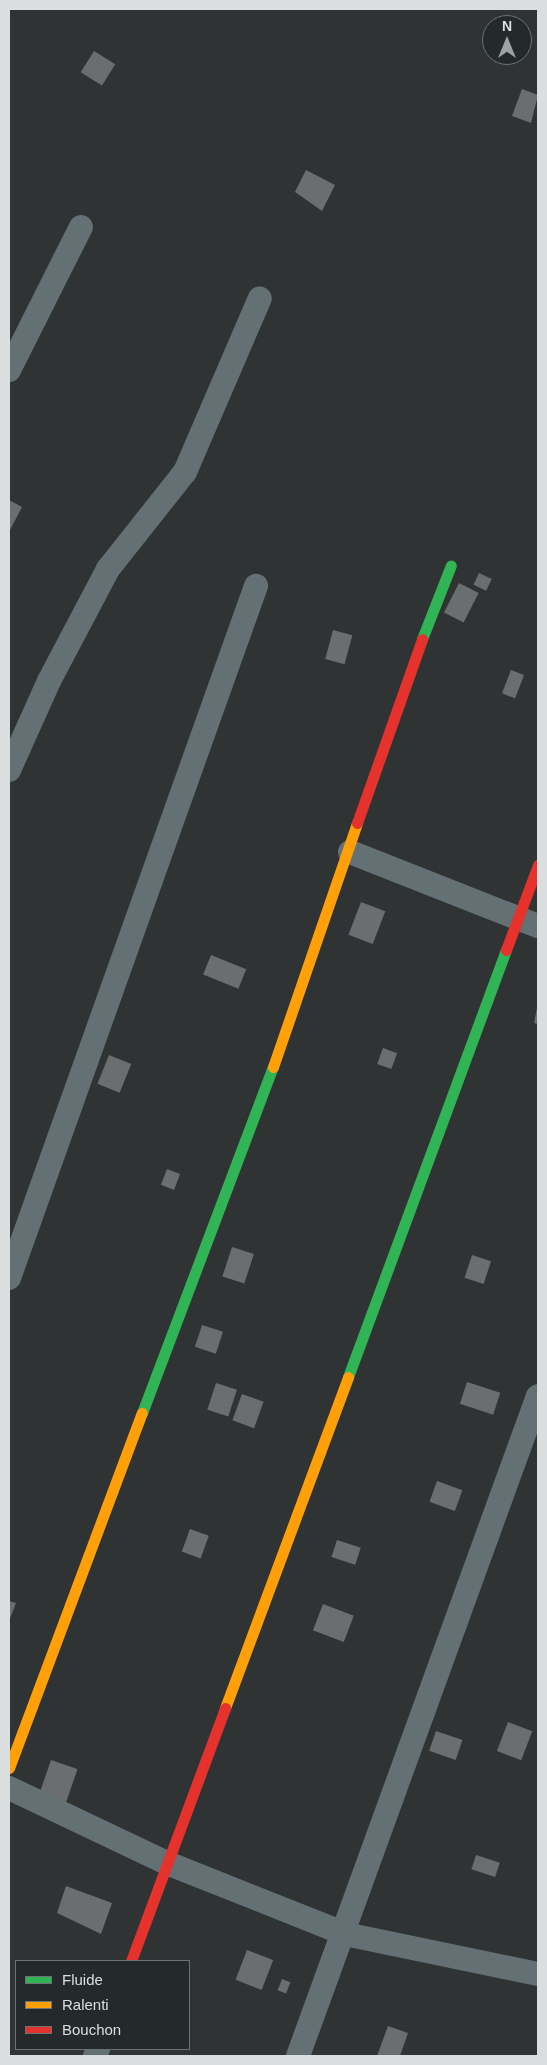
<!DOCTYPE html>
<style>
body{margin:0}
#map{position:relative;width:547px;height:2065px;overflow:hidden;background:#303334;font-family:Helvetica,sans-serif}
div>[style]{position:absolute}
.building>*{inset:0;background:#6b6e6f;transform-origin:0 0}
.street>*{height:24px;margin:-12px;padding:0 12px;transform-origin:12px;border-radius:12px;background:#647174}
.fast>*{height:11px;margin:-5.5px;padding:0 5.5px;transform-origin:5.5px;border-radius:5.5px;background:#30b455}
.slow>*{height:11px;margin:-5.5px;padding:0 5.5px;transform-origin:5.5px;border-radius:5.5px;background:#ff9f0a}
.jam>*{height:11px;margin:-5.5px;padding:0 5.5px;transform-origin:5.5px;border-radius:5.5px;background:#e5322d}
span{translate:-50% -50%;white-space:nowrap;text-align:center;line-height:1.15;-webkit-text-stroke:5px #242a2c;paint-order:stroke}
.frame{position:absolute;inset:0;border:10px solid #dadedf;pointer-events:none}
.legend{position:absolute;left:15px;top:1960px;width:175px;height:90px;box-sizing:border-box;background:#242a2c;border:1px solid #6d7274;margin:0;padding:6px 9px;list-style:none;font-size:15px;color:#dadedf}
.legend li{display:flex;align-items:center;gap:10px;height:25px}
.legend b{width:25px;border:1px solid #6d7274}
.north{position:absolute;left:482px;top:15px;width:50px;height:50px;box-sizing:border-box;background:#242a2c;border:1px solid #6d7274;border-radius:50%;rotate:0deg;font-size:14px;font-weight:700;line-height:20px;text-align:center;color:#dadedf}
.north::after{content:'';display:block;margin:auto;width:18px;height:22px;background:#9ea2a3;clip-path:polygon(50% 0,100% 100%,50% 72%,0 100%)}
</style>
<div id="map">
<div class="building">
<div style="left:94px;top:51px;width:25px;height:25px;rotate:32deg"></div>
<div style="clip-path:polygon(522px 89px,538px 95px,531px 123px,512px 116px)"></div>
<div style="clip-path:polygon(306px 170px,335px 185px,322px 211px,295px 192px)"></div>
<div style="clip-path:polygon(9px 500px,22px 507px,9px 532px)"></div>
<div style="left:479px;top:573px;width:14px;height:13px;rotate:25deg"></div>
<div style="left:459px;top:583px;width:22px;height:33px;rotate:27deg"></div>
<div style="left:333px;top:630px;width:20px;height:30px;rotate:15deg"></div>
<div style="left:511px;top:670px;width:14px;height:25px;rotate:21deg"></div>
<div style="left:361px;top:902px;width:26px;height:35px;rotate:21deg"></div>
<div style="left:211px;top:955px;width:38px;height:21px;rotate:22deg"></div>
<div style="clip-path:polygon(537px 1008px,538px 1008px,538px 1024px,534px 1023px)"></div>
<div style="left:383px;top:1048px;width:15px;height:17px;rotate:20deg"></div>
<div style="left:109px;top:1055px;width:24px;height:31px;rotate:22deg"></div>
<div style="left:167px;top:1169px;width:14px;height:17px;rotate:21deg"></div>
<div style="left:232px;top:1247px;width:23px;height:31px;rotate:18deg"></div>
<div style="left:472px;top:1255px;width:20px;height:24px;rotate:18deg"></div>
<div style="left:202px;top:1325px;width:22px;height:23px;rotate:18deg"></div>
<div style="left:467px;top:1382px;width:35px;height:23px;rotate:18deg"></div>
<div style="left:216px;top:1383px;width:22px;height:28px;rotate:18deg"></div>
<div style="left:242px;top:1394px;width:23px;height:28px;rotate:20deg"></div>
<div style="left:437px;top:1481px;width:27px;height:22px;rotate:20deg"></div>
<div style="left:190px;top:1529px;width:20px;height:24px;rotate:20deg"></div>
<div style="left:337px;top:1540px;width:25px;height:18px;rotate:18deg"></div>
<div style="clip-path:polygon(9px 1601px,16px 1603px,9px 1621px)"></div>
<div style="left:323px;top:1604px;width:33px;height:28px;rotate:21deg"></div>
<div style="left:508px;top:1722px;width:26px;height:31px;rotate:21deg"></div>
<div style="left:436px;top:1731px;width:28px;height:21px;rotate:19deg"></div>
<div style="left:51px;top:1760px;width:28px;height:41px;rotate:19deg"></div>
<div style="left:476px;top:1855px;width:25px;height:15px;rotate:18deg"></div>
<div style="clip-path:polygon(66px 1886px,112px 1903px,101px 1934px,57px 1913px)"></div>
<div style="left:247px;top:1950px;width:28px;height:32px;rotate:21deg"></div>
<div style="left:282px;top:1979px;width:9px;height:12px;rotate:21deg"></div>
<div style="clip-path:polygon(388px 2026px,408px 2033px,400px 2056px,377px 2056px)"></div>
</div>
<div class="street">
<div style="left:9px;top:370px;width:160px;rotate:-63.3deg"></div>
<div style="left:9px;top:770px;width:98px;rotate:-65.8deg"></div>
<div style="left:49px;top:681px;width:127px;rotate:-62.2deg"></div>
<div style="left:108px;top:569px;width:124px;rotate:-51.6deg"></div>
<div style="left:185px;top:472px;width:189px;rotate:-66.7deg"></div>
<div style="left:350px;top:852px;width:202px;rotate:21.5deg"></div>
<div style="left:9px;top:1278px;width:735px;rotate:-70.36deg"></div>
<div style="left:9px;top:1788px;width:175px;rotate:25.4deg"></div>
<div style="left:167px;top:1863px;width:192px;rotate:21.7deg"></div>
<div style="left:345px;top:1934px;width:197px;rotate:11.7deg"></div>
<div style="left:95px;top:2056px;width:8px;rotate:-67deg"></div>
<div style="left:298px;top:2056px;width:702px;rotate:-70.02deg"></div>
</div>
<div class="fast">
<div style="left:422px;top:639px;width:79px;rotate:-68.6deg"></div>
<div style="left:348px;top:1377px;width:455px;rotate:-69.7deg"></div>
<div style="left:142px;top:1413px;width:370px;rotate:-69.3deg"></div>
</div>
<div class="slow">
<div style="left:273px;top:1067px;width:258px;rotate:-71deg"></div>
<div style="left:225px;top:1708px;width:353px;rotate:-69.6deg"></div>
<div style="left:9px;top:1768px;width:379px;rotate:-69.5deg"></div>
</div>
<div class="jam">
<div style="left:357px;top:823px;width:195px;rotate:-70.5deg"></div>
<div style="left:506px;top:950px;width:91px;rotate:-69.4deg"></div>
<div style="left:131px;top:1961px;width:270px;rotate:-69.6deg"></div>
</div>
<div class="frame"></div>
<ul class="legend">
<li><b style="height:6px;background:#30b455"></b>Fluide</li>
<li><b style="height:6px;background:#ff9f0a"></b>Ralenti</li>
<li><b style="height:6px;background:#e5322d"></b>Bouchon</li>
</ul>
<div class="north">N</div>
</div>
